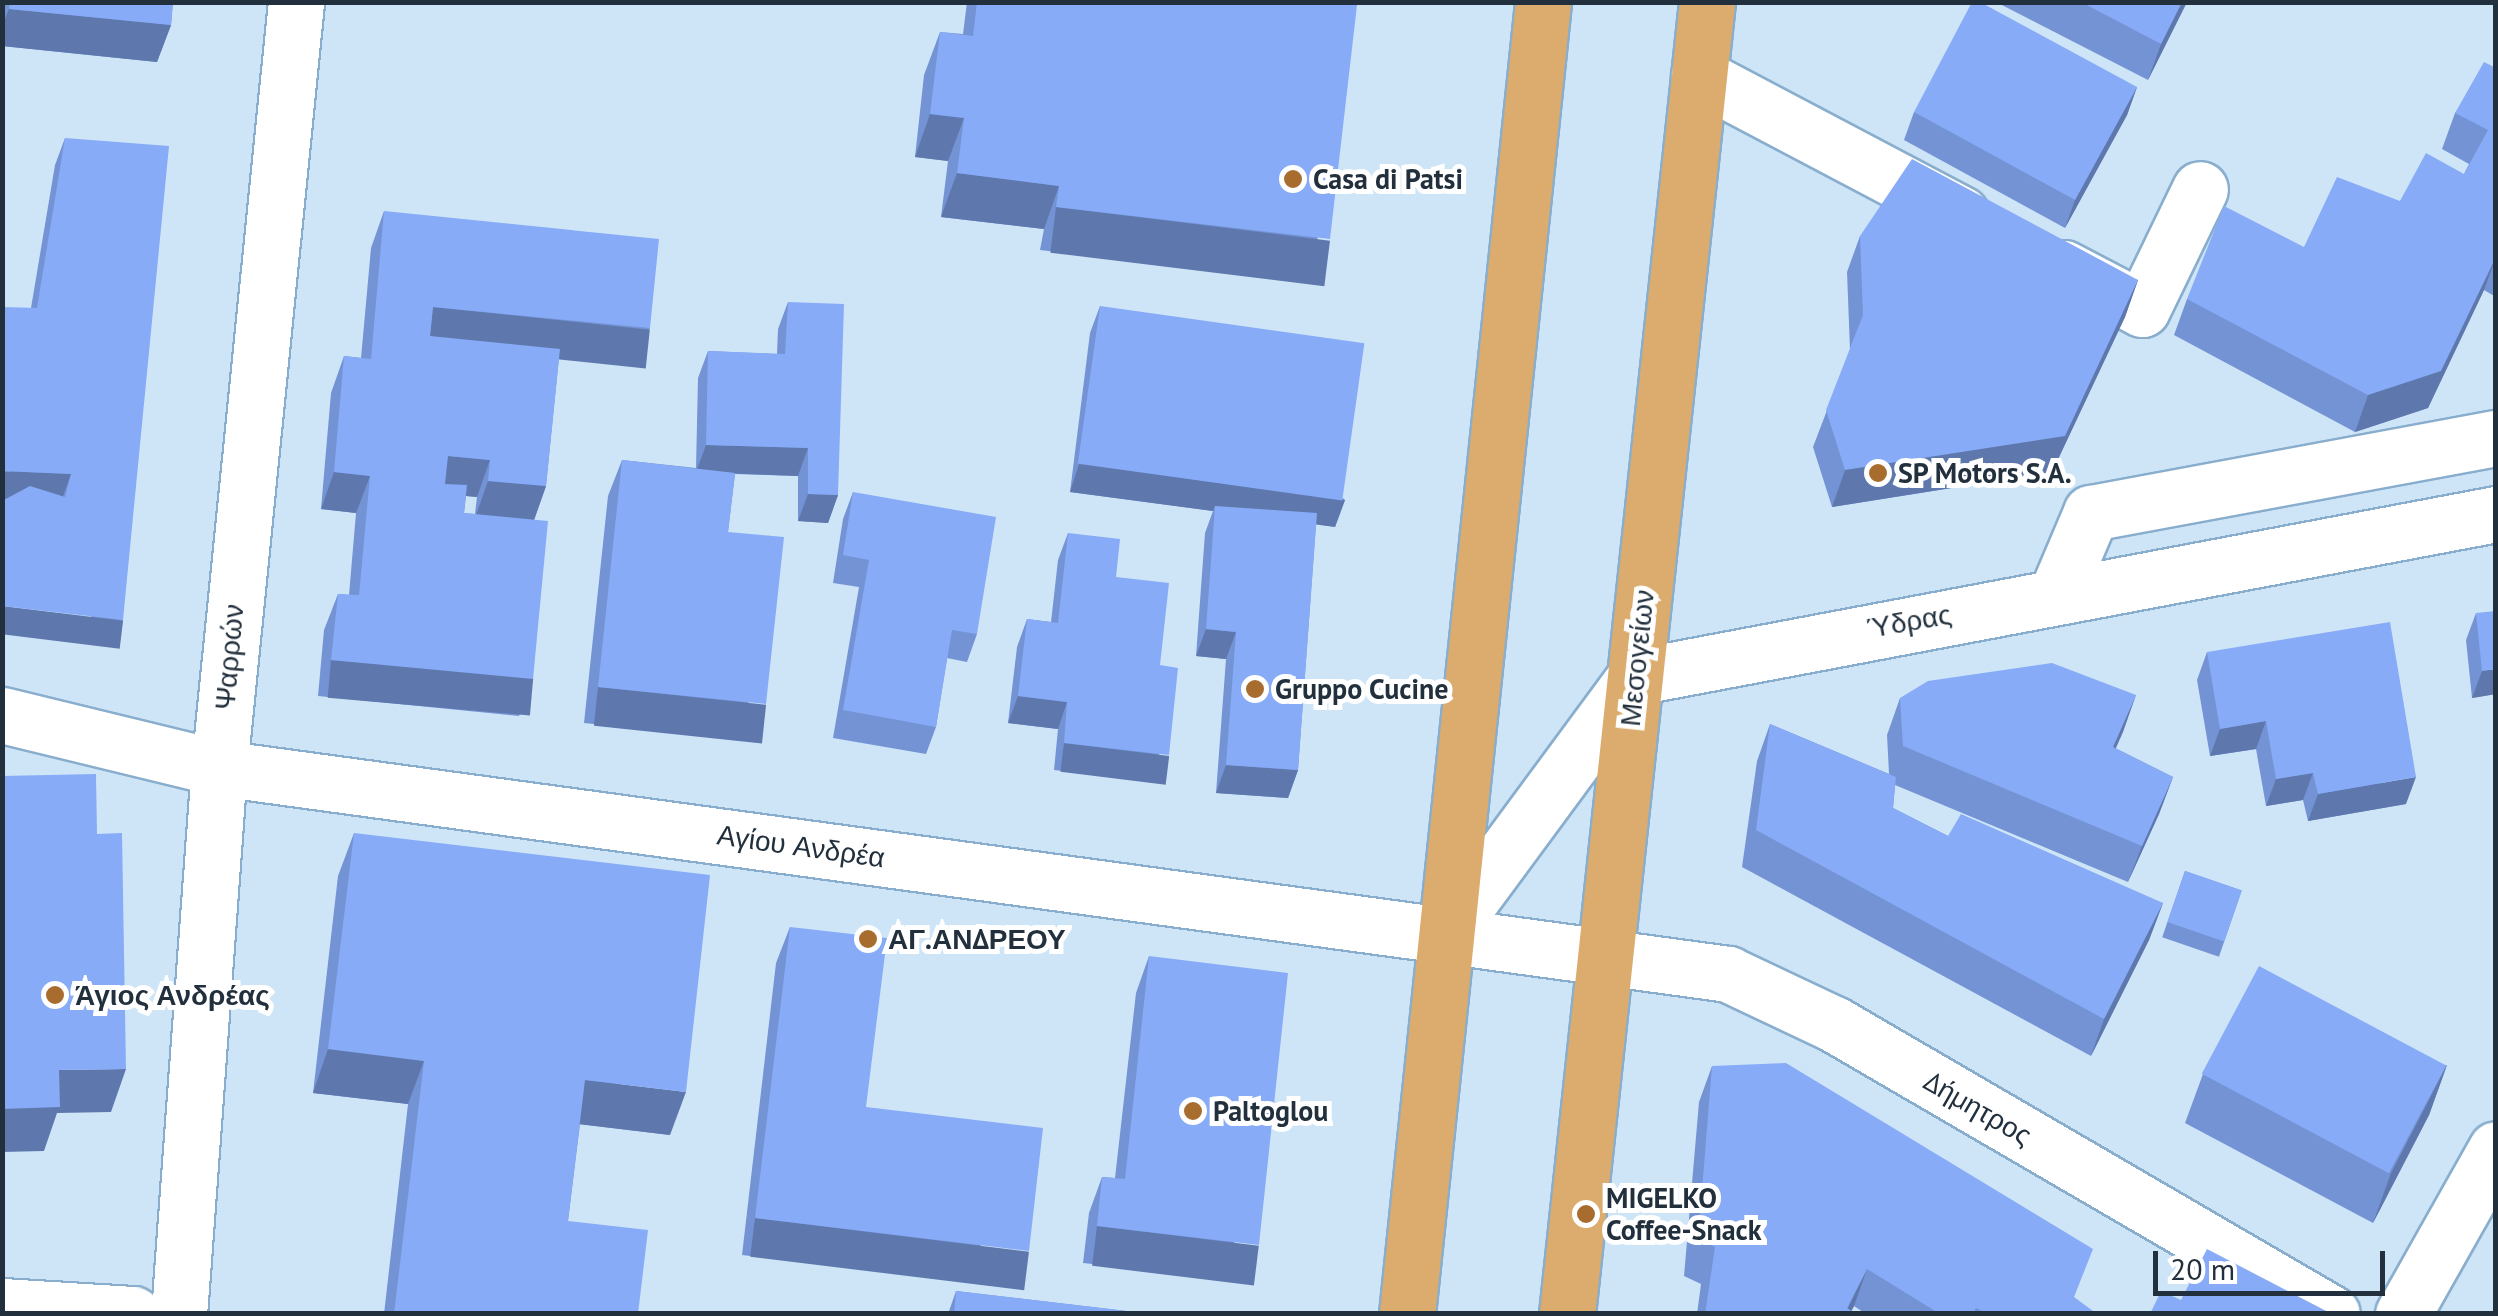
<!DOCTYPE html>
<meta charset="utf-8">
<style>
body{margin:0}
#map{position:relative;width:2498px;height:1316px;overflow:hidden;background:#cee5f8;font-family:"PT Sans",sans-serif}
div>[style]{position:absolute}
.roads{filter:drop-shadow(2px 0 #89aecd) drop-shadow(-2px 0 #89aecd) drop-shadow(0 2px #89aecd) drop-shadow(0 -2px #89aecd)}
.minor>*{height:55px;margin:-27.5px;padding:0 27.5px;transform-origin:27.5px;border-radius:27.5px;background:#fff}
.major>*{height:55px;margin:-27.5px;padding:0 27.5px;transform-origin:27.5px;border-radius:27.5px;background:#dbac6d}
.wall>*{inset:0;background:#7493d4;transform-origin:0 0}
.shaded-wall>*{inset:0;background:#5e78ad;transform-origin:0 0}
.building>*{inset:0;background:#87abf7;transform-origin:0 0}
.dots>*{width:28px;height:28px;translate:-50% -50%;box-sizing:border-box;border:5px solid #fff;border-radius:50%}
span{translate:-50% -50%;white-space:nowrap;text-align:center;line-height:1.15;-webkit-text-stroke:10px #fff;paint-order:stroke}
.poi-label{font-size:28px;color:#22303d;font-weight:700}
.left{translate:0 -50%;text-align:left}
.street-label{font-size:28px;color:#22303d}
.frame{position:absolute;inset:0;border:5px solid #22303d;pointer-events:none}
.scale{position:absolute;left:2153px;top:1251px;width:232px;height:45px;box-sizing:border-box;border:5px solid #22303d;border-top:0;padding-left:12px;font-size:30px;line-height:35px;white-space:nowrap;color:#22303d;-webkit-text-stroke:8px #fff;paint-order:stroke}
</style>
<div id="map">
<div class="roads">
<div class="minor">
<div style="left:1699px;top:76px;width:296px;rotate:27.8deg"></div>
<div style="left:2064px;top:268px;width:88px;rotate:27.7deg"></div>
<div style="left:2142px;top:309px;width:133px;rotate:-64.2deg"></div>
<div style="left:2057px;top:593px;width:87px;rotate:-67deg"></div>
<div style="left:2091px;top:513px;width:412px;rotate:-10.5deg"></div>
<div style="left:2px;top:715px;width:223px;rotate:13.7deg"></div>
<div style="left:219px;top:768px;width:1523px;rotate:7.77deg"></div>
<div style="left:1728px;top:974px;width:117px;rotate:25.3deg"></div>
<div style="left:1834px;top:1024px;width:576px;rotate:30.21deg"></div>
<div style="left:1447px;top:932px;width:317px;rotate:-53.6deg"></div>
<div style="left:1635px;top:677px;width:876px;rotate:-10.72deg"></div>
<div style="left:2px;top:1306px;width:131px;rotate:3.5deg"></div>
<div style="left:179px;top:1314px;width:547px;rotate:-85.81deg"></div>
<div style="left:219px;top:768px;width:770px;rotate:-84.26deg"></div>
<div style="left:2403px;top:1314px;width:189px;rotate:-60.6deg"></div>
</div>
<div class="major">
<div style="left:1407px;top:1314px;width:1319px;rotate:-84.08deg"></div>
<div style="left:1567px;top:1314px;width:1319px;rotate:-83.91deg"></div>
</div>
</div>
<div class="wall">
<div style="clip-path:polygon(2px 2px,173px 2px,171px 25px,157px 62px,2px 46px)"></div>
<div style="clip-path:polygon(967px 2px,1337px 2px,1314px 282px,1040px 250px,1044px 229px,941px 217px,948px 161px,915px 157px,924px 75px,940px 32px,963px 34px)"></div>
<div style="clip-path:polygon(1996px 2px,2187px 2px,2148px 80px)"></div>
<div style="clip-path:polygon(2496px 68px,2496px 297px,2484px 290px,2428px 408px,2355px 432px,2174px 335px,2187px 299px,2304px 247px,2400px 201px,2464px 174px,2469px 164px,2442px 149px,2455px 113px)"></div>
<div style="clip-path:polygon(2137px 87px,2127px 115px,2065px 228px,1904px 140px,1914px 112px)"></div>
<div style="clip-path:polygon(65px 138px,123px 620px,113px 647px,7px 499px,31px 308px,55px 165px)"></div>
<div style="clip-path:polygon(evenodd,384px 211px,650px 328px,637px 365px,559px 357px,546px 486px,534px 520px,533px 679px,519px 716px,318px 696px,324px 630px,338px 594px,349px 595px,356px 513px,321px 509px,331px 393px,344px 356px,361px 358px,371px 248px,384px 211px,466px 496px,477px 497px,475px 514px,464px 513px,466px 496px)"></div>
<div style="clip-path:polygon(1860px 236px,2138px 280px,2125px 317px,2052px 472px,1832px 507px,1813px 447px,1850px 350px,1847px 272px)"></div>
<div style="clip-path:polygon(788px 302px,838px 495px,828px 523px,798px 521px,798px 476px,735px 474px,728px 532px,753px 741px,584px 723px,608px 496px,622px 460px,696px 468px,698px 378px,708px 351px,777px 354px,778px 329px)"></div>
<div style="clip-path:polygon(1100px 306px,1345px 500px,1335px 527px,1316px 524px,1298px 770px,1288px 798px,1216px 793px,1226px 659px,1196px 656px,1205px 533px,1213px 511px,1070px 492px,1090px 333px)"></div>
<div style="clip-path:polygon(853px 492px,977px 634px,967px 662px,947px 658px,936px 727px,926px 754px,833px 738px,859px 587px,833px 583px,843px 519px)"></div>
<div style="clip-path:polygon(1068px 533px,1116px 577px,1160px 665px,1159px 782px,1054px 770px,1058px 729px,1008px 723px,1017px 647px,1027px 619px,1051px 622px,1058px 560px)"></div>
<div style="clip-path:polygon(2476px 613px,2496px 694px,2472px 698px,2466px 640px)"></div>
<div style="clip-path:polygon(2207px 652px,2406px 804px,2308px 821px,2303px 800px,2266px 806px,2256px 749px,2210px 756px,2197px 680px)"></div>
<div style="clip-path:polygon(2136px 695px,2115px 748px,2173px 777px,2159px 814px,2128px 882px,1895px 785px,1893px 808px,1948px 836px,2163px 903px,2149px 940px,2091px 1056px,1742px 867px,1757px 761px,1770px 724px,1889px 774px,1887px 735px,1900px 698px)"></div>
<div style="clip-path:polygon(354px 833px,670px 1135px,580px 1124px,568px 1221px,638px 1314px,384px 1314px,408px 1104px,313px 1093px,338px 876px)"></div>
<div style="left:2185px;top:871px;width:60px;height:70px;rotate:19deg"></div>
<div style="clip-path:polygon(790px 927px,866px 1107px,1016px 1288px,742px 1255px,776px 963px)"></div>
<div style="clip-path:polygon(1149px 956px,1246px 1281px,1083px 1263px,1089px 1213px,1102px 1177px,1115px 1178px,1136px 993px)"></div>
<div style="clip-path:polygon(2447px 1065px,2429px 1115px,2373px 1223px,2185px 1123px,2203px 1074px)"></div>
<div style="clip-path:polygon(1712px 1066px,2075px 1298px,2092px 1314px,1866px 1314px,1854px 1306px,1851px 1311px,1856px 1314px,1697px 1314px,1701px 1284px,1684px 1276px,1699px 1102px)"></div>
<div style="clip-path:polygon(956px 1291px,1152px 1314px,948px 1314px)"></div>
</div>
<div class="shaded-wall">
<div style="clip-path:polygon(2182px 2px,2187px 2px,2148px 80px,2161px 44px)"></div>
<div style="clip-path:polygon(9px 9px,171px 25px,157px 62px,2px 46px,2px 26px)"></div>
<div style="clip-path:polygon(2137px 87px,2127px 115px,2065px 228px,2075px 200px)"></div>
<div style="clip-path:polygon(930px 114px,964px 118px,948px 161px,915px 157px)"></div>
<div style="clip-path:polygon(957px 173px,1059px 186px,1044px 229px,941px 217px)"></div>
<div style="left:1056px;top:207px;width:276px;height:46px;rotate:7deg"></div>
<div style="clip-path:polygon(2496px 257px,2484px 290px,2428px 408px,2355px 432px,2368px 395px)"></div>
<div style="clip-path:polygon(2138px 280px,2125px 317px,2052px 472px,1832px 507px,1845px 470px)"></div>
<div style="left:433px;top:307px;width:218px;height:39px;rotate:6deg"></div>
<div style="clip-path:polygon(706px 445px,808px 448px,798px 476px,696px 472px)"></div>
<div style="clip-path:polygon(448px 456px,490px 460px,477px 497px,434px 493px)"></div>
<div style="clip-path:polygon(1079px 464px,1345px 500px,1335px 527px,1215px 511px,1215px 506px,1213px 511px,1070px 492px)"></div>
<div style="clip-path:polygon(2px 471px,71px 474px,61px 502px,2px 499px)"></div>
<div style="clip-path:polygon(334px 472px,370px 476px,356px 513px,321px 509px)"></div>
<div style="clip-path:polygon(488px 481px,546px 486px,533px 523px,475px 518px)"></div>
<div style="clip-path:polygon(808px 494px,838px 495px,828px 523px,798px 521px)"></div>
<div style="left:2px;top:606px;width:122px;height:28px;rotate:7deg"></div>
<div style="clip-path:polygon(1206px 629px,1236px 632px,1226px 659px,1196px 656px)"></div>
<div style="left:331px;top:660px;width:203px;height:38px;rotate:5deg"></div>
<div style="clip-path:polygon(2496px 669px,2496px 694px,2472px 698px,2482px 671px)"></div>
<div style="left:598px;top:687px;width:169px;height:39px;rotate:6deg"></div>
<div style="clip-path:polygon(2136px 695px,2123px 732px,2100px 784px,2113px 747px)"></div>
<div style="clip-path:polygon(1018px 696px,1067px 702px,1058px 729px,1008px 723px)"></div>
<div style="clip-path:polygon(2266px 721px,2256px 749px,2210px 756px,2220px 729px)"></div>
<div style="left:1064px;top:743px;width:106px;height:29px;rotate:7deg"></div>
<div style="clip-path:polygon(1226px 765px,1298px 770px,1288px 798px,1216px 793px)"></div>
<div style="clip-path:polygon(2313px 773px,2303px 800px,2266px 806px,2276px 779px)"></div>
<div style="clip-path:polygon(2173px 777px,2159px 814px,2128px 882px,2142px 846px)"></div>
<div style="clip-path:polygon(2416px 777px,2406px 804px,2308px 821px,2318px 794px)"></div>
<div style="clip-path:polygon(2163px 903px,2149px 940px,2091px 1056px,2104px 1019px)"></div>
<div style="clip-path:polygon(328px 1049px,424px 1061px,408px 1104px,313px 1093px)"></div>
<div style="clip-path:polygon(2447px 1065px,2429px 1115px,2373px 1223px,2391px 1173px)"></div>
<div style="clip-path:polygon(126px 1069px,111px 1112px,57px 1113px,44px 1151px,2px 1152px,2px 1109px,59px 1070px)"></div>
<div style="clip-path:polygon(585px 1080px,686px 1092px,670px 1135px,569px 1123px)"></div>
<div style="left:755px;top:1218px;width:276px;height:39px;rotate:7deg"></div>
<div style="left:1097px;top:1226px;width:163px;height:40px;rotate:7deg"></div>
<div style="clip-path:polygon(1867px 1269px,1854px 1306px,1850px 1314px,1845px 1314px)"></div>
</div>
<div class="building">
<div style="clip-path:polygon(10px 2px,173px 2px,171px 25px,9px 9px)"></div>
<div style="clip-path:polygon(977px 2px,1337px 2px,1357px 5px,1330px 239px,1056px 207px,1059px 186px,957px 173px,964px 118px,930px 114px,940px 32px,973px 36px)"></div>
<div style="clip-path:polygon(1972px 2px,1980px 2px,2137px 87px,2075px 200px,1914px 112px)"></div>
<div style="clip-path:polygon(2081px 2px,2182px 2px,2161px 44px)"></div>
<div style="clip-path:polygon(2484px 62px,2496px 68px,2496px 257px,2441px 371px,2368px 395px,2187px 299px,2224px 206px,2304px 247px,2337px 177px,2400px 201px,2426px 153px,2464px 174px,2488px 130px,2455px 113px)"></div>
<div style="clip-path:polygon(65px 138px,169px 146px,123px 620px,2px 606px,2px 501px,30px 486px,65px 497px,71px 474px,2px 471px,2px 307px,37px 308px)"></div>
<div style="clip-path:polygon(1912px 159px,2138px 280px,2065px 436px,1845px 470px,1826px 410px,1863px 315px,1860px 236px)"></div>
<div style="clip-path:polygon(384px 211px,659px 239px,650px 328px,433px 307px,430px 336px,560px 349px,546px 486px,488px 481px,490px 460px,448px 456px,445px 484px,467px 485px,464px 513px,548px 521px,533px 679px,331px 660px,338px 594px,359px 595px,370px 476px,334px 472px,344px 356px,371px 359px)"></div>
<div style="clip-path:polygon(788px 302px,844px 304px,838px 495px,808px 494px,808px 448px,706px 445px,708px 351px,785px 354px)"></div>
<div style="left:1100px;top:306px;width:267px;height:159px;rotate:8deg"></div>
<div style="clip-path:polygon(622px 460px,735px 473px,728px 532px,784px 537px,766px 704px,598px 687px)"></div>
<div style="clip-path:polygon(853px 492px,996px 517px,977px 634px,952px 630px,936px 727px,843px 710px,869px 560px,843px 555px)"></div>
<div style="clip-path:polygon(1215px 506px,1317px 513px,1298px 770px,1226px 765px,1236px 632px,1206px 629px)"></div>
<div style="clip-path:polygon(1068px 533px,1120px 539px,1116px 577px,1169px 583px,1160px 665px,1178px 668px,1169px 755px,1064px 743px,1067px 702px,1018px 696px,1027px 619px,1058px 623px)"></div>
<div style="clip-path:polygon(2496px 611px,2496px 669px,2482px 671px,2476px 613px)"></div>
<div style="clip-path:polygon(2390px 622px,2416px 777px,2318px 794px,2313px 773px,2276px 779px,2266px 721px,2220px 729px,2207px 652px)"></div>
<div style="clip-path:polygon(2052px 663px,2136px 695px,2113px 747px,2173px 777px,2142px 846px,1903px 746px,1900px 698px,1928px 681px)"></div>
<div style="clip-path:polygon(1770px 724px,1896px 777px,1893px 808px,1948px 836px,1961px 814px,2163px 903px,2104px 1019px,1756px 830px)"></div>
<div style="clip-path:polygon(96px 774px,97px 834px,122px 833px,126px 1069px,59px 1070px,60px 1107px,2px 1109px,2px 776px)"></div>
<div style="clip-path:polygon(354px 833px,710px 875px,686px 1092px,585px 1080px,568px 1221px,648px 1230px,638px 1314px,394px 1314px,424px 1061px,328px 1049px)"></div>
<div style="left:2185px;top:871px;width:60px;height:54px;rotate:19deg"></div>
<div style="clip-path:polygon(790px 927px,887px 938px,866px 1107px,1043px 1128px,1029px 1251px,755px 1218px)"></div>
<div style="clip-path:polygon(1149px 956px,1288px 973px,1259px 1245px,1097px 1226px,1102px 1177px,1125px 1179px)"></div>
<div style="left:2259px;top:966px;width:212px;height:122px;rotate:28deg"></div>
<div style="clip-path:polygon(1786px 1063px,2093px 1249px,2074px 1297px,2093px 1311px,2091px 1314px,1988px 1314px,1976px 1308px,1973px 1314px,1940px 1314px,1867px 1269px,1847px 1308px,1856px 1314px,1705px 1314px,1715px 1247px,1698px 1239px,1712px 1066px)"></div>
<div style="clip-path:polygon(2207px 1249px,2332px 1314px,2150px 1314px,2161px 1291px,2181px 1300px)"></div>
<div style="clip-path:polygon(956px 1291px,1152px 1314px,954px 1314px)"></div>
</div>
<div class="dots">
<div style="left:1293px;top:179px;background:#a86d2e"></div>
<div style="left:1878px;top:473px;background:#a86d2e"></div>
<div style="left:1255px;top:689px;background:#a86d2e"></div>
<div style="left:868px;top:939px;background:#a86d2e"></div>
<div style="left:55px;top:995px;background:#a86d2e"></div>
<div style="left:1193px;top:1111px;background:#a86d2e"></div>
<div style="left:1586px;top:1214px;background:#a86d2e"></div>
</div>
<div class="poi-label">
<span class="left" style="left:1313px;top:179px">Casa di Patsi</span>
<span class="left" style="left:1898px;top:473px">SP Motors S.A.</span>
<span class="left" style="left:1275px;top:689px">Gruppo Cucine</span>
<span class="left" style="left:888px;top:939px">ΑΓ.ΑΝΔΡΕΟΥ</span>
<span class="left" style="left:75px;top:995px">Άγιος Ανδρέας</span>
<span class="left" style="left:1213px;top:1111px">Paltoglou</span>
<span class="left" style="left:1606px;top:1214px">MIGELKO<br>Coffee-Snack</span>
</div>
<div class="street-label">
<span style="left:1909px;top:621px;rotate:-10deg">Ύδρας</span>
<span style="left:229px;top:657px;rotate:-85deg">Ψαρρών</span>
<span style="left:1637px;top:658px;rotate:-84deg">Μεσογείων</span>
<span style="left:801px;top:846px;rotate:8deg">Αγίου Ανδρέα</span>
<span style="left:1978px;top:1108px;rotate:30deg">Δήμητρος</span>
</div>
<div class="frame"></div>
<div class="scale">20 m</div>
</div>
